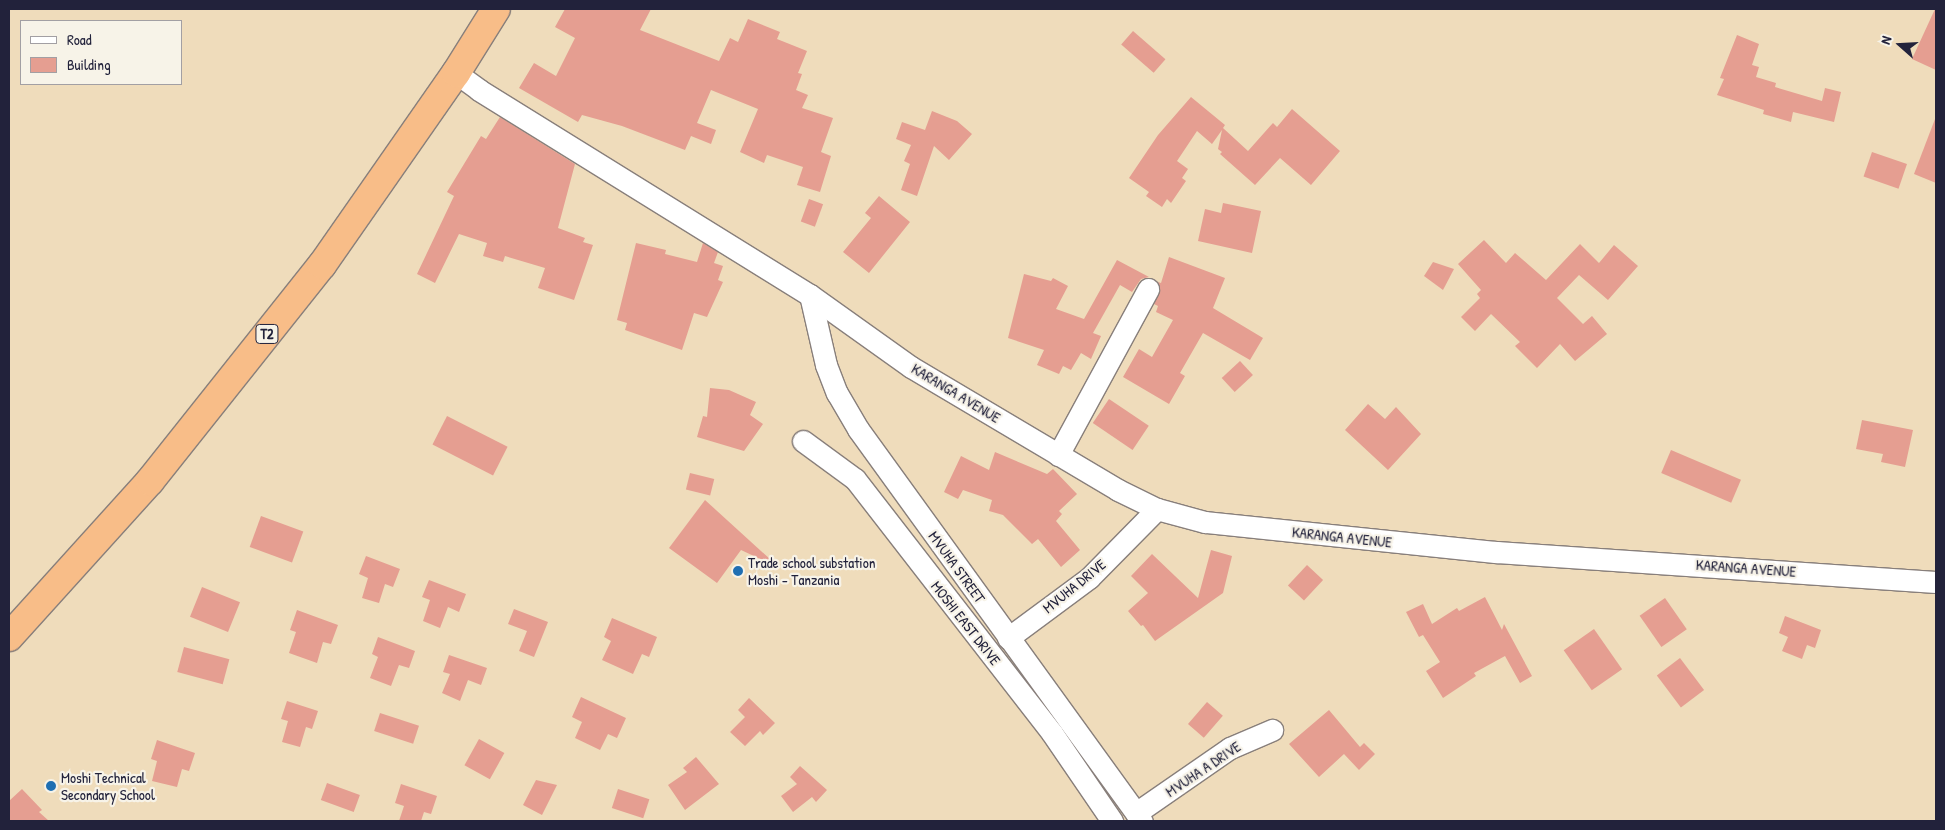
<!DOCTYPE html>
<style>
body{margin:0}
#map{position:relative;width:1945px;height:830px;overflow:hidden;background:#efdcbb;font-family:"Patrick Hand",sans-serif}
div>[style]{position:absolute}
.building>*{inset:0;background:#e59e91;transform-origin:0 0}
.roads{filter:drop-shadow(1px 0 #887f7b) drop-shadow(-1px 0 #887f7b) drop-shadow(0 1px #887f7b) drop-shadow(0 -1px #887f7b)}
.street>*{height:21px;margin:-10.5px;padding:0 10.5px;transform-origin:10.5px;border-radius:10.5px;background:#fff}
.highway>*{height:28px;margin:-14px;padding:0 14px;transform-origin:14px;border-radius:14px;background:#f8bd88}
.dots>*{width:14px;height:14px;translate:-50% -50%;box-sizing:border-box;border:2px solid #f7f3e8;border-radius:50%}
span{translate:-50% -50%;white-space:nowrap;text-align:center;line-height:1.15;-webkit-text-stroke:4.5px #f7f3e8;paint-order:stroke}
.shield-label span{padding:1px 4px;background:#f7f3e8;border:1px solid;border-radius:4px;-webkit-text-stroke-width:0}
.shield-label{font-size:14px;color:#22223b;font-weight:700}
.street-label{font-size:15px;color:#22223b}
.poi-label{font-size:15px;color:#22223b}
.left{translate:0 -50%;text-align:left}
.frame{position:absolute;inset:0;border:10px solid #22223b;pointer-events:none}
.legend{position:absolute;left:20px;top:20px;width:162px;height:65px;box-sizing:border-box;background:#f7f3e8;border:1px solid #a29fa3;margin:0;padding:6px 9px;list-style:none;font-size:15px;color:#22223b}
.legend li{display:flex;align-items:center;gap:10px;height:25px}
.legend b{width:25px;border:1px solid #a29fa3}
.north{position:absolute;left:1875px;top:20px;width:50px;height:50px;-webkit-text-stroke:4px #f7f3e8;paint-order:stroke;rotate:289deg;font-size:14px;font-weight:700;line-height:20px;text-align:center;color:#22223b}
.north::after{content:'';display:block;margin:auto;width:18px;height:22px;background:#22223b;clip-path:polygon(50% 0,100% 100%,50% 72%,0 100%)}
</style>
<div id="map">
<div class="building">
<div style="clip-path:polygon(565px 9px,651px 9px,640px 30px,719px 61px,730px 38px,738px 42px,748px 19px,780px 32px,777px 39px,807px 51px,798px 73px,802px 74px,796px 90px,808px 95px,802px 108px,833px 118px,821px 152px,831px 156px,820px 192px,797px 185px,803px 167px,767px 155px,764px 163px,740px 152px,758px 109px,711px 90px,697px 123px,716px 130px,711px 144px,691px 136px,685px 150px,622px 126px,582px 115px,578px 122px,519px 88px,534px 63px,556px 76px,575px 38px,555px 27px)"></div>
<div style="clip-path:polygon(1935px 9px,1936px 9px,1936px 70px,1912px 59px)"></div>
<div style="left:1133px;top:31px;width:43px;height:18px;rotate:41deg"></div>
<div style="clip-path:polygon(1737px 35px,1759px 44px,1752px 65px,1759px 67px,1756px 77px,1776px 83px,1775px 87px,1822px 101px,1825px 88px,1841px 92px,1834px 122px,1793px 112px,1791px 122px,1763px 114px,1764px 110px,1717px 95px,1724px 79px,1720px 78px)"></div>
<div style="clip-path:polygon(1191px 97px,1225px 125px,1223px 128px,1248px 151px,1273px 123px,1277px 127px,1292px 109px,1340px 151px,1311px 185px,1280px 158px,1255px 185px,1220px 154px,1222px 152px,1218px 149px,1222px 130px,1212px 144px,1197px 131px,1177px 161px,1188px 169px,1182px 178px,1186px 181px,1171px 203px,1167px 199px,1162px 207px,1146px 196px,1149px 192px,1129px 178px,1158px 135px)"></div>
<div style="clip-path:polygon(932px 111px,957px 121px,972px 134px,949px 160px,934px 146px,917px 196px,901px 190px,910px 164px,904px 161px,911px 145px,896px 139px,902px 122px,925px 130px)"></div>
<div style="clip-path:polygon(500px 117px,575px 164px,558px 228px,585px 238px,583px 242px,593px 245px,574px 300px,538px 288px,545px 268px,505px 256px,503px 262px,483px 256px,487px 243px,459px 234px,435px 283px,417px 274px,454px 196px,447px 192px,481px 136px,486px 139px)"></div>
<div style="clip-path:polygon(1935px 119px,1936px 119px,1936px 183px,1914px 174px)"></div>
<div style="left:1872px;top:152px;width:37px;height:26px;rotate:19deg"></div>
<div style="clip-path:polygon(879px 196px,910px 222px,869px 273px,843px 252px,871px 218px,865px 213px)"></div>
<div style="left:809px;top:199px;width:15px;height:24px;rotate:20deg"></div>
<div style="clip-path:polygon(1223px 203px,1261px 211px,1252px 253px,1198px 241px,1205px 209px,1221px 213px)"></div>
<div style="clip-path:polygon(1484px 240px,1506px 263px,1515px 253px,1546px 280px,1580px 244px,1599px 263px,1614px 245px,1638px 266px,1608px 300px,1579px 275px,1557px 298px,1583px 324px,1592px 316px,1607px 334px,1575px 361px,1560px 344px,1537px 368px,1515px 346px,1520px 342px,1491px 314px,1475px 331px,1461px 317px,1480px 298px,1477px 294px,1481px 290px,1458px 264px)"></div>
<div style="clip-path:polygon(636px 243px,666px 250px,665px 254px,697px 262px,703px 243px,718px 252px,714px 263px,723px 266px,718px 280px,723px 282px,707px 317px,694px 313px,682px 350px,625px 330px,627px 323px,617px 320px)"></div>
<div style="clip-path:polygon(1169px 257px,1225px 278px,1213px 308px,1263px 338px,1250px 360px,1203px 333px,1180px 373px,1185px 376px,1169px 404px,1123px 377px,1139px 349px,1152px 357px,1173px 320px,1156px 312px,1158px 306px,1154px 304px,1160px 289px,1158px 282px,1161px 283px)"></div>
<div style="clip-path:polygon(1117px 260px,1149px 277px,1141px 279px,1132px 292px,1120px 285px,1093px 333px,1101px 336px,1091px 359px,1081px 353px,1071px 370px,1063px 366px,1059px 374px,1037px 365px,1044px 350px,1008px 338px,1024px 274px,1051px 281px,1053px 278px,1068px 286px,1056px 309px,1084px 319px)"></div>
<div style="clip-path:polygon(1433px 262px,1454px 269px,1443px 290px,1424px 276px)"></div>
<div style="left:1240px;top:361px;width:19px;height:25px;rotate:47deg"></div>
<div style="clip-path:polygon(710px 388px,729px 390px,756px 402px,750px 415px,763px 424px,744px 451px,697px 437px,703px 416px,707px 417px)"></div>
<div style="left:1109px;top:399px;width:48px;height:29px;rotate:34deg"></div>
<div style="clip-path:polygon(1368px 404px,1385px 419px,1396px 407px,1421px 434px,1388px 470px,1345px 430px)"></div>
<div style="left:447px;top:416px;width:68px;height:32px;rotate:27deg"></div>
<div style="clip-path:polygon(1862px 420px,1913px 430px,1905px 467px,1881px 462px,1883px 454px,1856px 449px)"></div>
<div style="left:1671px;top:450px;width:76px;height:25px;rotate:23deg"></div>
<div style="clip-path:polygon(995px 452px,1047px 474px,1053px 469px,1077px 494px,1059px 511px,1062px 514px,1056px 521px,1080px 550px,1061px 567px,1038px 539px,1032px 544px,1003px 515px,989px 511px,992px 500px,963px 490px,958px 499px,944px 492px,961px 456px,989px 470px)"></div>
<div style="left:690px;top:473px;width:25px;height:17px;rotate:14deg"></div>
<div style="clip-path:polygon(705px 500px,771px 560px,769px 563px,741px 550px,717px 583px,669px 548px)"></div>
<div style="left:261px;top:516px;width:45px;height:33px;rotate:20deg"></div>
<div style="clip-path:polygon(1211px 550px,1232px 556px,1223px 593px,1155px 641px,1143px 625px,1141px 626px,1128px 611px,1148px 593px,1131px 576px,1152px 554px,1198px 598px)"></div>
<div style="clip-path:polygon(366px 556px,400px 569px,393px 587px,385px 584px,379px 603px,362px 598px,368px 578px,359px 574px)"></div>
<div style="left:1307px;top:565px;width:22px;height:28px;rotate:43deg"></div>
<div style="clip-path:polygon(429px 580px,466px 594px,459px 612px,448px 607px,440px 628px,423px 621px,430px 600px,422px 597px)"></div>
<div style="left:202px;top:587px;width:41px;height:32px;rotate:22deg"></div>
<div style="clip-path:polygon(1485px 597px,1502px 630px,1504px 624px,1532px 676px,1520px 683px,1505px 656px,1474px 673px,1476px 676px,1443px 698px,1426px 671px,1440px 662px,1423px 635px,1419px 637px,1406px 612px,1423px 604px,1432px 624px,1457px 608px,1459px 611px)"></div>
<div style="left:1665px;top:598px;width:38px;height:31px;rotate:55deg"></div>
<div style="clip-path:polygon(514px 609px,548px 622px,534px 657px,519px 651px,527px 631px,508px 624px)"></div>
<div style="clip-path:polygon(297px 610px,338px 625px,331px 644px,323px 642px,317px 663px,289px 653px,296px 632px,290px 630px)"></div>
<div style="clip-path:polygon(1785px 616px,1821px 630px,1815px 648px,1807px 645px,1802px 659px,1782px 651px,1788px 637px,1779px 633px)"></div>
<div style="clip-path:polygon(612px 618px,657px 637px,649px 657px,642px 654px,633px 674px,602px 660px,611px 641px,604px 637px)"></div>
<div style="left:1594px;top:629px;width:49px;height:37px;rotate:55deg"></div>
<div style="clip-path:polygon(378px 637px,415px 651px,409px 668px,399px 665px,391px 686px,370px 678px,378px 657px,372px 654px)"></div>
<div style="left:184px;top:647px;width:47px;height:26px;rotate:15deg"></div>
<div style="clip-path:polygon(449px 655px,487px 668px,481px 685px,468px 680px,460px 701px,442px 693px,450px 674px,443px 672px)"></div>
<div style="left:1680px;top:658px;width:40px;height:29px;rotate:53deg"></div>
<div style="clip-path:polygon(581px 697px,626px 718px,617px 738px,608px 734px,600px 750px,575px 738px,582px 722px,572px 717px)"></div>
<div style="clip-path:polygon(749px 698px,775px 723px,763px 735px,760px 731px,745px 746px,730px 732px,745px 717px,738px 710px)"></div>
<div style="clip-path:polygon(287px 701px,318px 711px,312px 729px,306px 727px,300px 747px,282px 742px,288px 721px,281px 719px)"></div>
<div style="left:1207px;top:702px;width:21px;height:29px;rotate:41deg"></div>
<div style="clip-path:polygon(1329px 710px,1360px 747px,1364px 743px,1375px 754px,1359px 770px,1344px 754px,1319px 777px,1289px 744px)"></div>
<div style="left:380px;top:713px;width:41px;height:19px;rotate:18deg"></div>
<div style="left:479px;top:739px;width:29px;height:30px;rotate:29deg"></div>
<div style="clip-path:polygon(157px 740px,195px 753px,189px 771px,182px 769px,177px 787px,152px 781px,157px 761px,151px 759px)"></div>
<div style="clip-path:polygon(696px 757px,719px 784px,685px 810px,668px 785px,687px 772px,683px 768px)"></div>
<div style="clip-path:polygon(800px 766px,827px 790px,816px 802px,812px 797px,793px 812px,781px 796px,797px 784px,790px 777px)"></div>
<div style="clip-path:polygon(536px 780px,557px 785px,542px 815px,523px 805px)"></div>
<div style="left:327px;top:783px;width:35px;height:18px;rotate:20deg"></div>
<div style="clip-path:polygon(401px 784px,437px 796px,431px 814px,424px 812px,421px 821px,399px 821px,404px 806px,395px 803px)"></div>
<div style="clip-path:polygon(22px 789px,42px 810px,39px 812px,49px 821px,9px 821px,9px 801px)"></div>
<div style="left:618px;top:789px;width:33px;height:20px;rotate:18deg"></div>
</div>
<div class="roads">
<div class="street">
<div style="left:456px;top:73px;width:29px;rotate:36deg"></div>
<div style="left:479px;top:90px;width:389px;rotate:31.8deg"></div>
<div style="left:810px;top:295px;width:124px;rotate:35.5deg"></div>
<div style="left:911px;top:367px;width:241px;rotate:30.7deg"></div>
<div style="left:1118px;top:490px;width:43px;rotate:26deg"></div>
<div style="left:1157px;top:509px;width:50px;rotate:15.2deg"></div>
<div style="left:1205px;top:522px;width:293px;rotate:5.9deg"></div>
<div style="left:1496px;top:552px;width:441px;rotate:3.9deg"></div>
<div style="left:810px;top:295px;width:72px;rotate:77.1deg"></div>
<div style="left:826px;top:365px;width:30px;rotate:69deg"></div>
<div style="left:837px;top:393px;width:42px;rotate:59.7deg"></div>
<div style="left:858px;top:429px;width:484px;rotate:54.1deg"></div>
<div style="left:803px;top:441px;width:64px;rotate:36.2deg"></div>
<div style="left:855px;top:479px;width:321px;rotate:52.2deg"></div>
<div style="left:1052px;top:733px;width:107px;rotate:55.7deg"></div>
<div style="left:1058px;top:455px;width:189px;rotate:-61.5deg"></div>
<div style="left:1008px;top:638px;width:101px;rotate:-36.5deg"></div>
<div style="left:1089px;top:578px;width:97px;rotate:-45.4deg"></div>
<div style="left:1136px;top:813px;width:114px;rotate:-34.7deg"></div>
<div style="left:1230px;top:748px;width:46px;rotate:-23.2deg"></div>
</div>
<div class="highway">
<div style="left:9px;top:637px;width:210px;rotate:-47.9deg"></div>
<div style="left:150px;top:481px;width:276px;rotate:-51.5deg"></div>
<div style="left:322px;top:265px;width:234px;rotate:-55.1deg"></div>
<div style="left:456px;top:73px;width:75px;rotate:-58deg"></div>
</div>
</div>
<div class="dots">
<div style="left:738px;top:571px;background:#1f6fb2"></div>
<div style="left:51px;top:786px;background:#1f6fb2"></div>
</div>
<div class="shield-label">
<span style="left:267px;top:334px">T2</span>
</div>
<div class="street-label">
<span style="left:956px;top:393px;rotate:31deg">KARANGA AVENUE</span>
<span style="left:1342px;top:537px;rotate:6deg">KARANGA AVENUE</span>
<span style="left:957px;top:567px;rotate:54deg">MVUHA STREET</span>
<span style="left:1746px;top:568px;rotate:4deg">KARANGA AVENUE</span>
<span style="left:1074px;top:586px;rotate:-39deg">MVUHA DRIVE</span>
<span style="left:966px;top:623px;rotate:52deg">MOSHI EAST DRIVE</span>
<span style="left:1203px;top:769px;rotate:-34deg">MVUHA A DRIVE</span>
</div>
<div class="poi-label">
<span class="left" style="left:748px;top:571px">Trade school substation<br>Moshi - Tanzania</span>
<span class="left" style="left:61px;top:786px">Moshi Technical<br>Secondary School</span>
</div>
<div class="frame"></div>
<ul class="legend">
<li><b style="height:6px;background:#fff"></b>Road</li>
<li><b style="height:14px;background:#e59e91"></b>Building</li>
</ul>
<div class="north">N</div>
</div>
